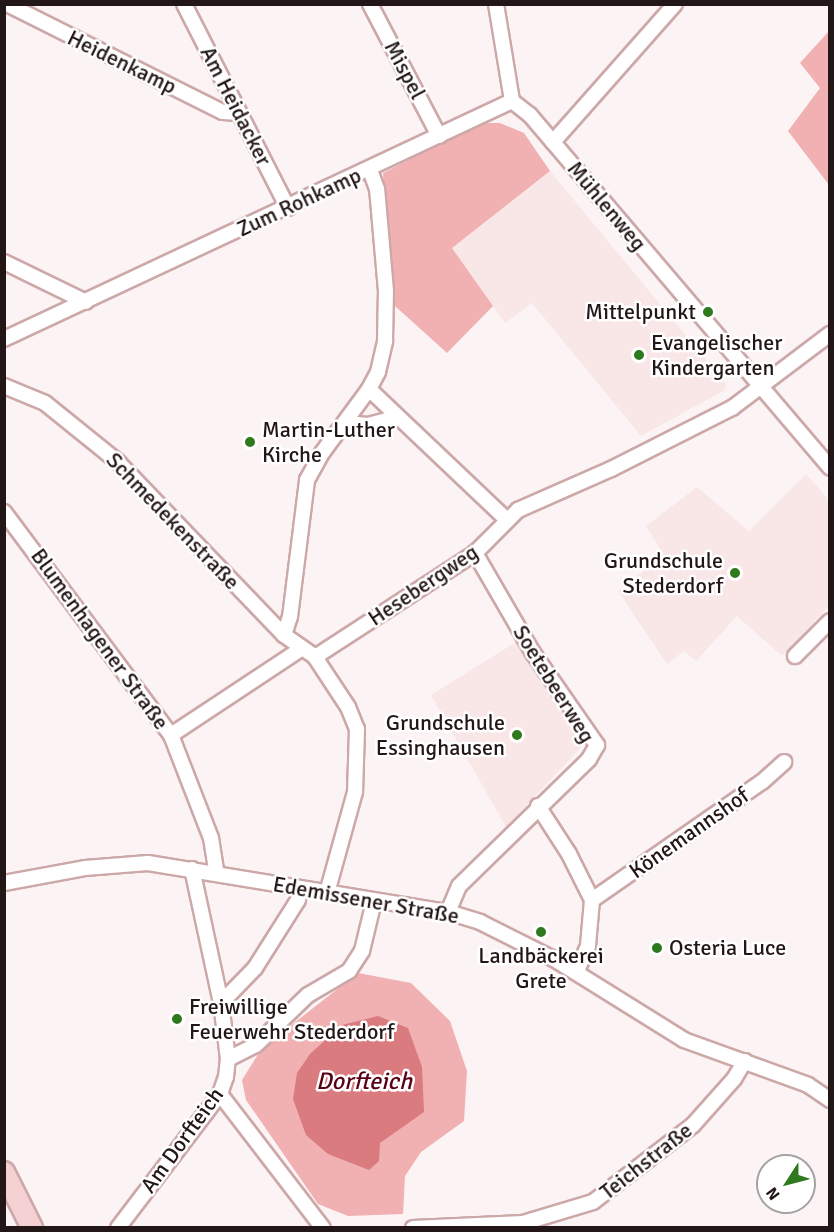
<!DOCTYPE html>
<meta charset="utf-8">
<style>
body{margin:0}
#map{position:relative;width:834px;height:1232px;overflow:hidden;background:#fcf4f4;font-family:Signika,sans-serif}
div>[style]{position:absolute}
.built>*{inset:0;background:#f9e6e6}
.green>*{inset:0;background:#f1b0b1}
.water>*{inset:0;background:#d97b7f}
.roads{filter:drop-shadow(2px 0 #cda8a8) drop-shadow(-2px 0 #cda8a8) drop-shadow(0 2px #cda8a8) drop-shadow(0 -2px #cda8a8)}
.street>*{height:14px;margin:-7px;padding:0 7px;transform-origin:7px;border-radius:7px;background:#fff}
.secondary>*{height:20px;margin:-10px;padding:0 10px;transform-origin:10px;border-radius:10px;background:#f6d1d4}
.dots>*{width:16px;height:16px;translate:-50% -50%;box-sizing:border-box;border:3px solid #fff;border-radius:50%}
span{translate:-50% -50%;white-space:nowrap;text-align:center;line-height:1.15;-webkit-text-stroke:5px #fff;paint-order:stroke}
.street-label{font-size:22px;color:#231616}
.poi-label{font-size:22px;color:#231616}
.right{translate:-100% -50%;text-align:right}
.left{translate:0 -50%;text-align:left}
.water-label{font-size:24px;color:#580014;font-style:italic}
.frame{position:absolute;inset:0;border:6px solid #231616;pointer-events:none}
.north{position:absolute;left:756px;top:1154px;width:60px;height:60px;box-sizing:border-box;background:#fff;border:2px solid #a7a2a2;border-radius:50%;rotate:234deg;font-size:16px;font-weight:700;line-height:24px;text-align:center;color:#231616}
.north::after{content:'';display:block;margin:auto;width:21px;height:27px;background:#2e781d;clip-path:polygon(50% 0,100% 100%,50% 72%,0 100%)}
</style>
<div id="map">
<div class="built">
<div style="clip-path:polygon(550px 171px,726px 384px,725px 390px,641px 436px,532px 303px,505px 323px,452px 248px)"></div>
<div style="clip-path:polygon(806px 474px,829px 500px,829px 606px,782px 656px,737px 616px,696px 661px,684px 651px,667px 664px,618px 591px,664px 555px,646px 526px,697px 487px,749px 531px)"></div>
<div style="clip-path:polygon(516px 642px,586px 742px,506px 827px,431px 695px)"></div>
</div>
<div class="green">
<div style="clip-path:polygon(829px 31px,829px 185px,788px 131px,820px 88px,800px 63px)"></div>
<div style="clip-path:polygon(481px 123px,500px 123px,524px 133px,550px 171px,452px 248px,493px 306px,447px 353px,395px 306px,383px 173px)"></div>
<div style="clip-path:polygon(358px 973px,411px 983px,450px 1021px,467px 1071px,464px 1121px,421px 1152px,405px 1176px,403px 1214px,348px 1216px,318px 1204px,246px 1100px,242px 1080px,262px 1048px)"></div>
</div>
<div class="water">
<div style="clip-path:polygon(378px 1016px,408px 1028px,422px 1067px,424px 1112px,380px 1143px,379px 1161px,369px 1170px,328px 1154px,306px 1135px,293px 1099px,297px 1073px,310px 1054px,342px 1025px)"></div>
</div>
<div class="roads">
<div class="street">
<div style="left:7px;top:4px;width:241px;rotate:26.6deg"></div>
<div style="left:223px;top:112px;width:16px;rotate:4deg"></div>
<div style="left:184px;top:4px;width:229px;rotate:63deg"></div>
<div style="left:370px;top:4px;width:149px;rotate:62.4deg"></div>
<div style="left:496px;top:4px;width:98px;rotate:80.6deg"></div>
<div style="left:512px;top:101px;width:23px;rotate:38deg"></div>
<div style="left:530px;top:115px;width:463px;rotate:49.6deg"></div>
<div style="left:553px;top:142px;width:184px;rotate:-48.5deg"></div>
<div style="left:4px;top:262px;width:91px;rotate:26deg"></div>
<div style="left:4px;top:339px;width:561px;rotate:-25.1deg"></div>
<div style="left:4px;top:386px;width:44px;rotate:22.5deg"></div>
<div style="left:45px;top:403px;width:94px;rotate:38.9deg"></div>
<div style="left:118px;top:462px;width:240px;rotate:46.2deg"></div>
<div style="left:284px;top:635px;width:38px;rotate:35deg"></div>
<div style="left:315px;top:657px;width:191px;rotate:-33deg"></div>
<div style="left:475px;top:553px;width:61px;rotate:-45deg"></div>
<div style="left:518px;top:510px;width:102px;rotate:-23.8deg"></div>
<div style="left:611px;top:469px;width:136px;rotate:-26.8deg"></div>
<div style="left:732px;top:408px;width:123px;rotate:-37.1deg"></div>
<div style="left:369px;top:389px;width:187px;rotate:43.5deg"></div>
<div style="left:346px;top:423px;width:22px;rotate:5deg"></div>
<div style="left:368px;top:425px;width:30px;rotate:-15deg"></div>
<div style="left:4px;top:512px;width:279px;rotate:53.2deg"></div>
<div style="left:171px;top:735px;width:110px;rotate:68.8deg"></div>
<div style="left:211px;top:838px;width:36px;rotate:81deg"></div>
<div style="left:284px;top:635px;width:19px;rotate:-72deg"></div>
<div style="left:290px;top:617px;width:138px;rotate:-82.9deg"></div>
<div style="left:307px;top:480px;width:31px;rotate:-61deg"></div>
<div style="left:322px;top:453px;width:79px;rotate:-53.7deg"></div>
<div style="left:369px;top:389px;width:19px;rotate:-62deg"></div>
<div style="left:378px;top:372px;width:32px;rotate:-77deg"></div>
<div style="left:385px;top:341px;width:50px;rotate:-88.9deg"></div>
<div style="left:386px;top:291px;width:102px;rotate:-95deg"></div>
<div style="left:377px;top:189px;width:20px;rotate:-110deg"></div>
<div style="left:795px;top:656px;width:49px;rotate:-45deg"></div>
<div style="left:315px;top:657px;width:60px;rotate:56.6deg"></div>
<div style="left:348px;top:707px;width:24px;rotate:68deg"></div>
<div style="left:357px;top:729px;width:63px;rotate:91.8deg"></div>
<div style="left:355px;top:792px;width:105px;rotate:105.5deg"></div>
<div style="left:171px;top:735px;width:156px;rotate:-33.5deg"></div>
<div style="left:538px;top:806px;width:57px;rotate:57.1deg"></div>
<div style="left:569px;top:854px;width:51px;rotate:63.4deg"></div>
<div style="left:592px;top:900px;width:46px;rotate:95deg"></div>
<div style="left:588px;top:946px;width:27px;rotate:114deg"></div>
<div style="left:4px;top:883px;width:82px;rotate:-10.5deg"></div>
<div style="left:85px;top:868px;width:63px;rotate:-4.5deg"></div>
<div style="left:148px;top:863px;width:304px;rotate:9.3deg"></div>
<div style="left:448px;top:912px;width:34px;rotate:17deg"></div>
<div style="left:480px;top:922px;width:83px;rotate:26.6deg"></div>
<div style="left:554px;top:959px;width:153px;rotate:31.9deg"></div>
<div style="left:684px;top:1040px;width:132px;rotate:19.9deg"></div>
<div style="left:808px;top:1085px;width:27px;rotate:34deg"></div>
<div style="left:592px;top:900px;width:207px;rotate:-34.8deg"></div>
<div style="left:762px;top:782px;width:30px;rotate:-42deg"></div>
<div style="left:448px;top:912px;width:28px;rotate:-67deg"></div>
<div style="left:459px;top:886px;width:182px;rotate:-44.3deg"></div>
<div style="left:589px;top:759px;width:16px;rotate:-60deg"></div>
<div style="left:597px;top:745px;width:112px;rotate:-124.8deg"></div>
<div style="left:533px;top:653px;width:116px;rotate:-120.1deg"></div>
<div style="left:221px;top:1003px;width:49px;rotate:-45.8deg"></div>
<div style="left:255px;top:968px;width:80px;rotate:-57.7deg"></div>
<div style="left:298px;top:900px;width:12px;rotate:-81deg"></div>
<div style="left:228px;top:1059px;width:31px;rotate:-27deg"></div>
<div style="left:256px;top:1045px;width:72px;rotate:-43.9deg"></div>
<div style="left:308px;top:995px;width:48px;rotate:-30.3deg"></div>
<div style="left:349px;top:971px;width:24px;rotate:-57deg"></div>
<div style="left:362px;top:951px;width:51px;rotate:-76.5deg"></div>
<div style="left:220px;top:1094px;width:169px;rotate:52.5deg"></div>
<div style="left:118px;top:1228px;width:168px;rotate:-52.7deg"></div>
<div style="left:220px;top:1094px;width:18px;rotate:-71deg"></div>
<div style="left:226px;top:1077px;width:18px;rotate:-84deg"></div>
<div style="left:228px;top:1059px;width:56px;rotate:-97.1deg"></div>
<div style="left:221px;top:1003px;width:137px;rotate:-102.2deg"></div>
<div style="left:413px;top:1228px;width:110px;rotate:-2.6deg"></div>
<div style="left:523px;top:1223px;width:73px;rotate:-16.7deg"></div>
<div style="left:593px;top:1202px;width:126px;rotate:-37.6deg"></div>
<div style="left:693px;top:1125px;width:62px;rotate:-48.3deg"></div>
<div style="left:734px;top:1079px;width:21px;rotate:-59deg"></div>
</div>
<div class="secondary">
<div style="left:4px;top:1172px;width:63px;rotate:63.4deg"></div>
</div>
</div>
<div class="dots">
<div style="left:708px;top:312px;background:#2e781d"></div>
<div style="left:639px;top:355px;background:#2e781d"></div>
<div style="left:250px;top:442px;background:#2e781d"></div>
<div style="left:735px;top:573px;background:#2e781d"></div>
<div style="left:517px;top:735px;background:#2e781d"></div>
<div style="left:541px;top:932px;background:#2e781d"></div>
<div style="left:657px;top:948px;background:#2e781d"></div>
<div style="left:177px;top:1019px;background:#2e781d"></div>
</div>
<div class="street-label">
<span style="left:122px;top:62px;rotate:26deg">Heidenkamp</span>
<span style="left:405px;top:70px;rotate:62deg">Mispel</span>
<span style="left:236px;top:106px;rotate:63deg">Am Heidacker</span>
<span style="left:299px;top:202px;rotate:-25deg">Zum Rohkamp</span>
<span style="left:607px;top:206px;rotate:50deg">Mühlenweg</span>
<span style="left:173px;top:521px;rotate:46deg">Schmedekenstraße</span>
<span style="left:423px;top:585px;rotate:-34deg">Hesebergweg</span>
<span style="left:100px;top:639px;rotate:54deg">Blumenhagener Straße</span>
<span style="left:554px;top:684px;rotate:58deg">Soetebeerweg</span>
<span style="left:689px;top:833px;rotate:-35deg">Könemannshof</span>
<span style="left:366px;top:900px;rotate:10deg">Edemissener Straße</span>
<span style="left:182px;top:1140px;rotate:-54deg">Am Dorfteich</span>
<span style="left:646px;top:1161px;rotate:-38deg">Teichstraße</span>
</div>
<div class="poi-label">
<span class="right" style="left:696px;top:312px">Mittelpunkt</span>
<span class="left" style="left:651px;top:355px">Evangelischer<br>Kindergarten</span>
<span class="left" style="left:262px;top:442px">Martin-Luther<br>Kirche</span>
<span class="right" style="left:723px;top:573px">Grundschule<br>Stederdorf</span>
<span class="right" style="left:505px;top:735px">Grundschule<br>Essinghausen</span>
<span class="left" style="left:669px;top:948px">Osteria Luce</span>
<span style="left:541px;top:968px">Landbäckerei<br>Grete</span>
<span class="left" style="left:189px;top:1019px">Freiwillige<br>Feuerwehr Stederdorf</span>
</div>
<div class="water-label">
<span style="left:364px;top:1082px">Dorfteich</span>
</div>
<div class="frame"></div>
<div class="north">N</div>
</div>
